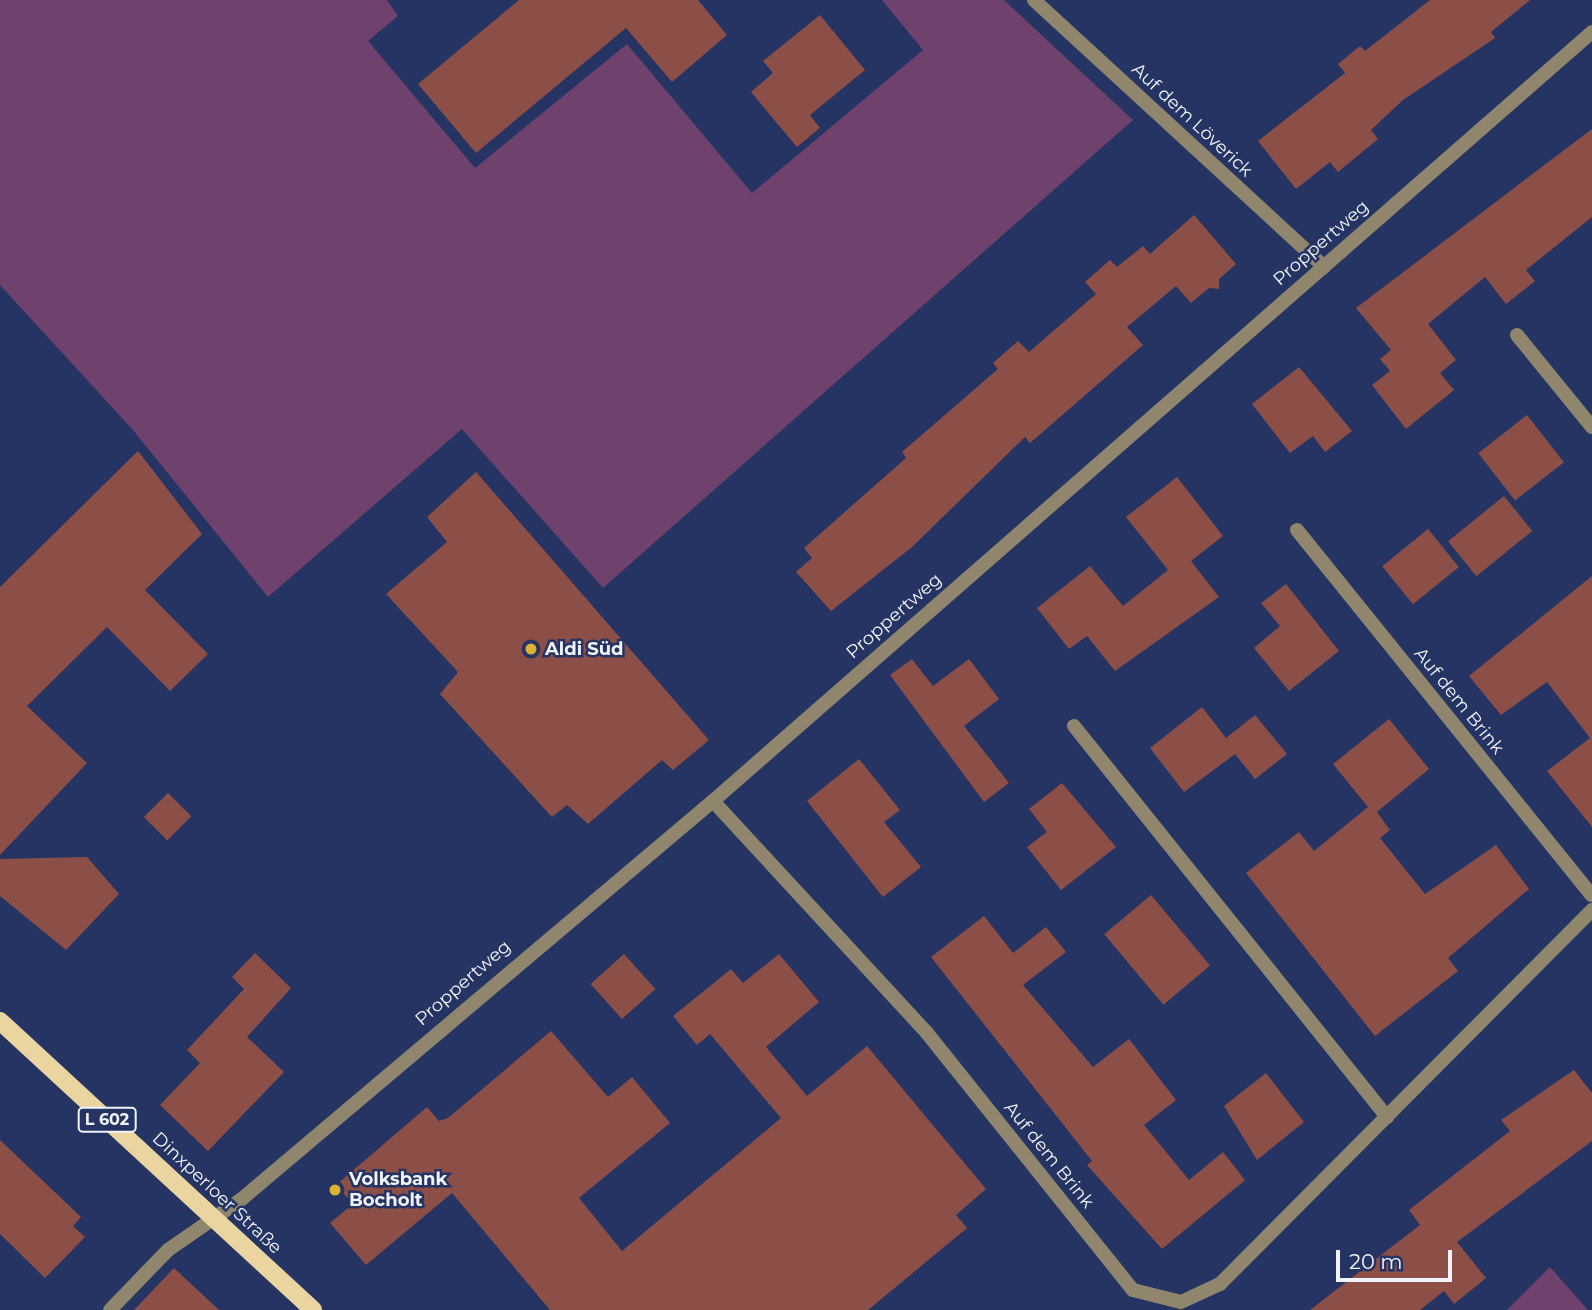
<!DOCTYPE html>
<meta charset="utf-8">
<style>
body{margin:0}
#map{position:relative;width:1592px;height:1310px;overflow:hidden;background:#253462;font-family:Montserrat,sans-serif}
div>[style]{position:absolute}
.green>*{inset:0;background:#6e426c}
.building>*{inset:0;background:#8c4f47;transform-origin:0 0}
.street>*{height:14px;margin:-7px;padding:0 7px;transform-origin:7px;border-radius:7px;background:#90866d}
.primary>*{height:18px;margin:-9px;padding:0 9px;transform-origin:9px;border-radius:9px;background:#ead5a1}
.dots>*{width:19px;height:19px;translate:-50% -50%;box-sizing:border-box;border:4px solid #253462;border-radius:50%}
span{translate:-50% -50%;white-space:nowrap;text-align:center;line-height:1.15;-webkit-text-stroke:5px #253462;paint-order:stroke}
.shield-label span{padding:2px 5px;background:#253462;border:2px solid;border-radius:5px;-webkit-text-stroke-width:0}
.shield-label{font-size:16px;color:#f1f4fa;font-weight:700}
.street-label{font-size:18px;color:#f1f4fa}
.poi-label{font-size:18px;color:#f1f4fa;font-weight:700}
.left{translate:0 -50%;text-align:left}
.scale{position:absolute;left:1336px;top:1250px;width:116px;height:32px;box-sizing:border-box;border:4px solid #f1f4fa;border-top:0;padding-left:9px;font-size:21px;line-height:24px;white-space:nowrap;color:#f1f4fa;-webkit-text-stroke:5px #253462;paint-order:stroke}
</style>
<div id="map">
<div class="green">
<div style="clip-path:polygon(0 0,387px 0,398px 16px,368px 41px,475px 168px,627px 44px,752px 193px,923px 50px,882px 0,1004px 0,1133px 120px,603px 588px,462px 429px,268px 597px,133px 430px,0 285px)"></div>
<div style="clip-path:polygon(1550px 1267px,1588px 1310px,1507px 1310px)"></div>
</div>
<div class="building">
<div style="clip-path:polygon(519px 0,698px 0,727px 35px,672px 82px,626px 28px,476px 153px,418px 84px)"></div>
<div style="clip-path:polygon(1430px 0,1530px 0,1491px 32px,1495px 38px,1403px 100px,1371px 130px,1378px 139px,1338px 172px,1330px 162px,1296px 189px,1258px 141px,1345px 73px,1338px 64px,1360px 46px,1365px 51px)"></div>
<div style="clip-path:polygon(820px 15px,865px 70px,810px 115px,820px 128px,797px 147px,751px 92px,773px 73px,763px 61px)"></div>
<div style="clip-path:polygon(1592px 129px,1592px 217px,1526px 270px,1535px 281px,1506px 304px,1485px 277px,1428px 324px,1456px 360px,1440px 373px,1454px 390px,1406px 429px,1372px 385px,1390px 371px,1380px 359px,1391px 350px,1356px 308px)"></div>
<div style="clip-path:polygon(1194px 215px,1236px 264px,1219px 279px,1219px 289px,1209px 288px,1191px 303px,1176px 286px,1127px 327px,1143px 345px,1030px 443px,1025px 437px,912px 547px,831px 611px,796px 572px,812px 558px,804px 548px,906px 458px,902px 452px,998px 369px,993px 363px,1018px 341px,1029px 352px,1096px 294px,1085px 282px,1110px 260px,1117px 267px,1143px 246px,1150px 254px)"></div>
<div style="clip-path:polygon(1299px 367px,1352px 431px,1325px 452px,1313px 436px,1290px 453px,1252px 404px)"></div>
<div style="left:1527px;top:415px;width:60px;height:62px;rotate:52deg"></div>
<div style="clip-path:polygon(138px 451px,202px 534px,145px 590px,208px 654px,170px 691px,107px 627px,27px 706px,87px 763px,0 855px,0 587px)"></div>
<div style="clip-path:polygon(476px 472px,709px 740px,673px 770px,662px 760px,588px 824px,567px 805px,552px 817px,440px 694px,458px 672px,386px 594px,447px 542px,427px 517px)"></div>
<div style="clip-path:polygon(1177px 477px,1223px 536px,1191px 561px,1219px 597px,1115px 671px,1087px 636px,1069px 649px,1037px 608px,1090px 566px,1123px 606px,1168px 570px,1126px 517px)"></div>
<div style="left:1504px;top:496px;width:45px;height:72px;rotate:51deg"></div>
<div style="left:1428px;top:529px;width:49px;height:59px;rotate:51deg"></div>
<div style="clip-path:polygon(1592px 576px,1592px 827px,1547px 771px,1590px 738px,1547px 682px,1501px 715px,1469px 676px)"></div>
<div style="clip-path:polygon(1286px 584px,1339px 651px,1289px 691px,1254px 648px,1280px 626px,1261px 603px)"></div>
<div style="clip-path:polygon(912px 659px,933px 686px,969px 659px,999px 699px,964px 726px,1009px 783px,984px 802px,890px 675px)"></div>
<div style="clip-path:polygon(1202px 707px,1226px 738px,1255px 715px,1287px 754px,1255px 779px,1235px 754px,1184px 792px,1150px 748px)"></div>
<div style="clip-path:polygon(1389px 719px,1429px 769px,1377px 812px,1390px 830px,1380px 838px,1425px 894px,1496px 845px,1529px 889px,1448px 958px,1458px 971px,1375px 1036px,1246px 873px,1299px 832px,1314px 851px,1368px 807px,1333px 764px)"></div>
<div style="clip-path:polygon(859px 759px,900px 810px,884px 822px,921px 867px,883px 897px,807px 801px)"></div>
<div style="clip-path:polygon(1062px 783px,1116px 847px,1061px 890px,1027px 847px,1047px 832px,1029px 809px)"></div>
<div style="left:168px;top:793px;width:33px;height:34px;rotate:45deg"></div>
<div style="clip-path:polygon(87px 857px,119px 894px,66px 950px,0 896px,0 859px)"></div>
<div style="left:1151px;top:895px;width:92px;height:61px;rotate:50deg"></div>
<div style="clip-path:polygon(984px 916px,1013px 953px,1046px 927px,1066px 952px,1023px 985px,1093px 1067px,1129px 1039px,1176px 1100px,1144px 1125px,1189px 1180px,1223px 1152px,1245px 1180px,1162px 1249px,1087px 1165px,1092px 1161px,931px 957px)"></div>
<div style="clip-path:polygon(255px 953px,291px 988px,247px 1037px,284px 1072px,208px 1151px,160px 1105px,200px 1063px,187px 1050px,244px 989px,232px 977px)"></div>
<div style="left:624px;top:954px;width:47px;height:45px;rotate:48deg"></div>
<div style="clip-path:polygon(779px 954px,819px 1002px,766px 1047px,807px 1096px,867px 1046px,986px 1189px,956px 1215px,967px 1228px,868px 1310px,550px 1310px,452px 1193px,366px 1265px,330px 1223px,353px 1204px,336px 1185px,427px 1107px,439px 1121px,448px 1118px,551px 1031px,608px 1097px,632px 1077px,670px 1123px,579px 1198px,622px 1251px,781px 1118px,710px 1034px,697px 1045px,673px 1016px,731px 969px,743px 983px)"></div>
<div style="clip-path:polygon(1574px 1070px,1592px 1093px,1592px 1141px,1457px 1242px,1486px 1278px,1454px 1304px,1444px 1291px,1420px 1310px,1310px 1310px,1420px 1225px,1409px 1210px,1510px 1131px,1501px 1120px)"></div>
<div style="clip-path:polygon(1266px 1073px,1304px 1122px,1257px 1160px,1224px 1106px)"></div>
<div style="clip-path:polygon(0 1140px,81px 1217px,73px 1226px,85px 1237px,45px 1278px,0 1234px)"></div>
<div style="clip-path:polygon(174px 1268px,219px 1310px,134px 1310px)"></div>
</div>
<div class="street">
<div style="left:1034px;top:0;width:394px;rotate:42.6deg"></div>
<div style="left:1517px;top:335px;width:119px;rotate:50.8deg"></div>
<div style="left:1297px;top:530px;width:469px;rotate:51.1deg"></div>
<div style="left:1074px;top:726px;width:501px;rotate:51.32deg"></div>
<div style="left:713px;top:801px;width:316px;rotate:47.3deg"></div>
<div style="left:927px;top:1033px;width:329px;rotate:51.3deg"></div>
<div style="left:1133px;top:1290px;width:49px;rotate:14deg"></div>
<div style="left:1181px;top:1302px;width:43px;rotate:-24.8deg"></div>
<div style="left:1220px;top:1284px;width:528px;rotate:-45.15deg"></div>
<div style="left:110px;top:1310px;width:83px;rotate:-46deg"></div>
<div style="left:168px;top:1250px;width:91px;rotate:-34.7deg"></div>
<div style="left:243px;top:1198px;width:615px;rotate:-40.19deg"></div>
<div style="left:713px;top:801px;width:1168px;rotate:-41.18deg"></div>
</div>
<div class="primary">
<div style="left:0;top:1021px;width:426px;rotate:42.7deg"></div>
</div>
<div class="dots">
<div style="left:531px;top:649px;background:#ddb133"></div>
<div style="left:335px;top:1190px;background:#ddb133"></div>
</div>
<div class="shield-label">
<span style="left:107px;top:1120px">L 602</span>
</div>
<div class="street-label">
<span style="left:1192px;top:120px;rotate:43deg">Auf dem Löverick</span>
<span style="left:1321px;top:243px;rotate:-41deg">Proppertweg</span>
<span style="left:894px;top:616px;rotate:-41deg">Proppertweg</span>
<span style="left:1459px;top:701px;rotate:51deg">Auf dem Brink</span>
<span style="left:463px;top:983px;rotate:-41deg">Proppertweg</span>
<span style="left:1049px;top:1155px;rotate:51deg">Auf dem Brink</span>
<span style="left:217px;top:1193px;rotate:43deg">Dinxperloer Straße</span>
</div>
<div class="poi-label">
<span class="left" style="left:545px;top:649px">Aldi Süd</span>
<span class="left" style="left:349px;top:1190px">Volksbank<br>Bocholt</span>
</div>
<div class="scale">20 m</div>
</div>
